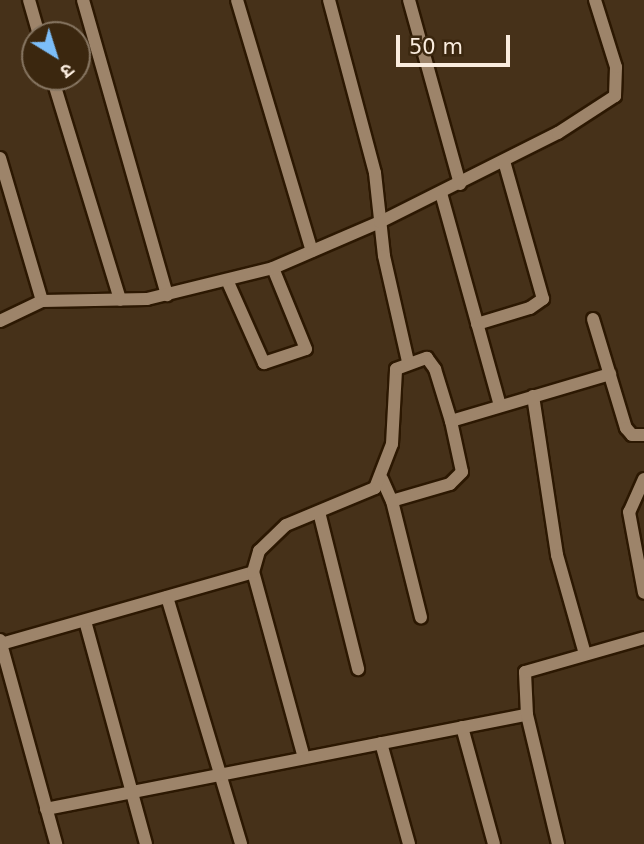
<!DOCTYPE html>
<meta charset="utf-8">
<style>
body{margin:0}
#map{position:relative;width:644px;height:844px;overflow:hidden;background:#463119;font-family:"DejaVu Sans","Noto Sans Devanagari",sans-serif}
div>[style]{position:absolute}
.roads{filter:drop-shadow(2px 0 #2c1802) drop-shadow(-2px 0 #2c1802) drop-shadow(0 2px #2c1802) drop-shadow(0 -2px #2c1802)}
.street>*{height:12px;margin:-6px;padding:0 6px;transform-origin:6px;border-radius:6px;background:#9d846a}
span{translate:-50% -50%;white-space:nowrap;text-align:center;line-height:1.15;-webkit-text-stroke:5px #3b270f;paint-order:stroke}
.north{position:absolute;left:21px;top:21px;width:70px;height:70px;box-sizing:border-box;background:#3b270f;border:2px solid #877662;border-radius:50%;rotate:142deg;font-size:19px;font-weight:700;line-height:28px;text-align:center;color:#faecde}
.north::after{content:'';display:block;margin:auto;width:24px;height:32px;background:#7cbef9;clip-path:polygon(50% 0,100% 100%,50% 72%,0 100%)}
.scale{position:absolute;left:396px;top:35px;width:114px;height:32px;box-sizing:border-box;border:4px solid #faecde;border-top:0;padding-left:9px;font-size:21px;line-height:24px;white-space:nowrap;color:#faecde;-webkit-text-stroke:5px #3b270f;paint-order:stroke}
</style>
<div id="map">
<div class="roads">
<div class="street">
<div style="left:29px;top:0;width:36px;rotate:74deg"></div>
<div style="left:83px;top:0;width:307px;rotate:74.1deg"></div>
<div style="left:237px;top:0;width:262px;rotate:73.4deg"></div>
<div style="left:329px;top:0;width:179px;rotate:75.1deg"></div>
<div style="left:375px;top:173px;width:83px;rotate:83.8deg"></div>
<div style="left:384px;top:256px;width:109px;rotate:77.2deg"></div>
<div style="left:409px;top:0;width:191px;rotate:74.5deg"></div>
<div style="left:52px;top:77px;width:233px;rotate:73deg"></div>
<div style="left:0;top:158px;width:149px;rotate:73.6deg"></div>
<div style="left:441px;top:193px;width:221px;rotate:74.5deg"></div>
<div style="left:227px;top:280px;width:91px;rotate:66deg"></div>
<div style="left:264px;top:363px;width:44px;rotate:-18.4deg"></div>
<div style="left:306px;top:349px;width:87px;rotate:-112.2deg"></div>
<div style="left:593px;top:319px;width:114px;rotate:73.2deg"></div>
<div style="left:626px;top:428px;width:9px;rotate:49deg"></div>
<div style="left:632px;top:435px;width:12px"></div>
<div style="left:0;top:321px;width:47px;rotate:-25.5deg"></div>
<div style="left:42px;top:301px;width:105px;rotate:-1.1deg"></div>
<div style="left:147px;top:299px;width:130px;rotate:-13.8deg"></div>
<div style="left:273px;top:268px;width:116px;rotate:-23.3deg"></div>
<div style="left:380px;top:222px;width:199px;rotate:-26.6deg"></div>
<div style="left:558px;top:133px;width:68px;rotate:-33deg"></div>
<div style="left:615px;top:96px;width:29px;rotate:-88deg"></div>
<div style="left:616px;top:67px;width:70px;rotate:-107.4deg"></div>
<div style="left:477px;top:324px;width:55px;rotate:-16.8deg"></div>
<div style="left:530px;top:308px;width:16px;rotate:-35deg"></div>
<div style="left:543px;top:299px;width:143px;rotate:-105.8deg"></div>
<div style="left:533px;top:396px;width:161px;rotate:81.4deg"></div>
<div style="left:557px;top:555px;width:103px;rotate:74.2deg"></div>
<div style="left:451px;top:421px;width:166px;rotate:-16.5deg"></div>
<div style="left:382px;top:479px;width:24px;rotate:66deg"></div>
<div style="left:392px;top:501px;width:120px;rotate:76deg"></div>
<div style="left:644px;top:479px;width:36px;rotate:114deg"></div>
<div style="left:629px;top:512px;width:82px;rotate:79.5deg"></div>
<div style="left:319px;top:512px;width:162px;rotate:76deg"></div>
<div style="left:167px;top:597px;width:258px;rotate:73.3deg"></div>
<div style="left:85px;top:621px;width:231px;rotate:74.7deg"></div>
<div style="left:0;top:640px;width:212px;rotate:74.6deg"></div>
<div style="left:1px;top:644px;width:262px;rotate:-15.9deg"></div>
<div style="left:462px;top:727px;width:121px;rotate:74.7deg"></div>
<div style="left:381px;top:743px;width:105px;rotate:74.5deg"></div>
<div style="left:304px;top:758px;width:193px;rotate:-105.3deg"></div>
<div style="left:253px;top:572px;width:22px;rotate:-74deg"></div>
<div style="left:259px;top:551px;width:37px;rotate:-44deg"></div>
<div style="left:286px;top:525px;width:96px;rotate:-22.6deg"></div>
<div style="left:375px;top:488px;width:47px;rotate:-68.9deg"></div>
<div style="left:392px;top:444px;width:75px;rotate:-86.9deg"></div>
<div style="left:396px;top:369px;width:33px;rotate:-20deg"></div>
<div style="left:427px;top:358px;width:14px;rotate:54deg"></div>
<div style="left:435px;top:369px;width:54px;rotate:72.9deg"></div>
<div style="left:451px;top:421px;width:52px;rotate:77.8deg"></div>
<div style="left:462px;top:472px;width:17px;rotate:135deg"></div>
<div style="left:450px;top:484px;width:60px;rotate:163.7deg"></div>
<div style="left:46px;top:809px;width:490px;rotate:-11.1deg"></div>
<div style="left:558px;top:844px;width:133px;rotate:-103.5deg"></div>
<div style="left:527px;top:715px;width:43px;rotate:-92.7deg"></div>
<div style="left:525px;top:672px;width:124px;rotate:-15.9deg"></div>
</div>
</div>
<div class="north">उ</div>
<div class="scale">50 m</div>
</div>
